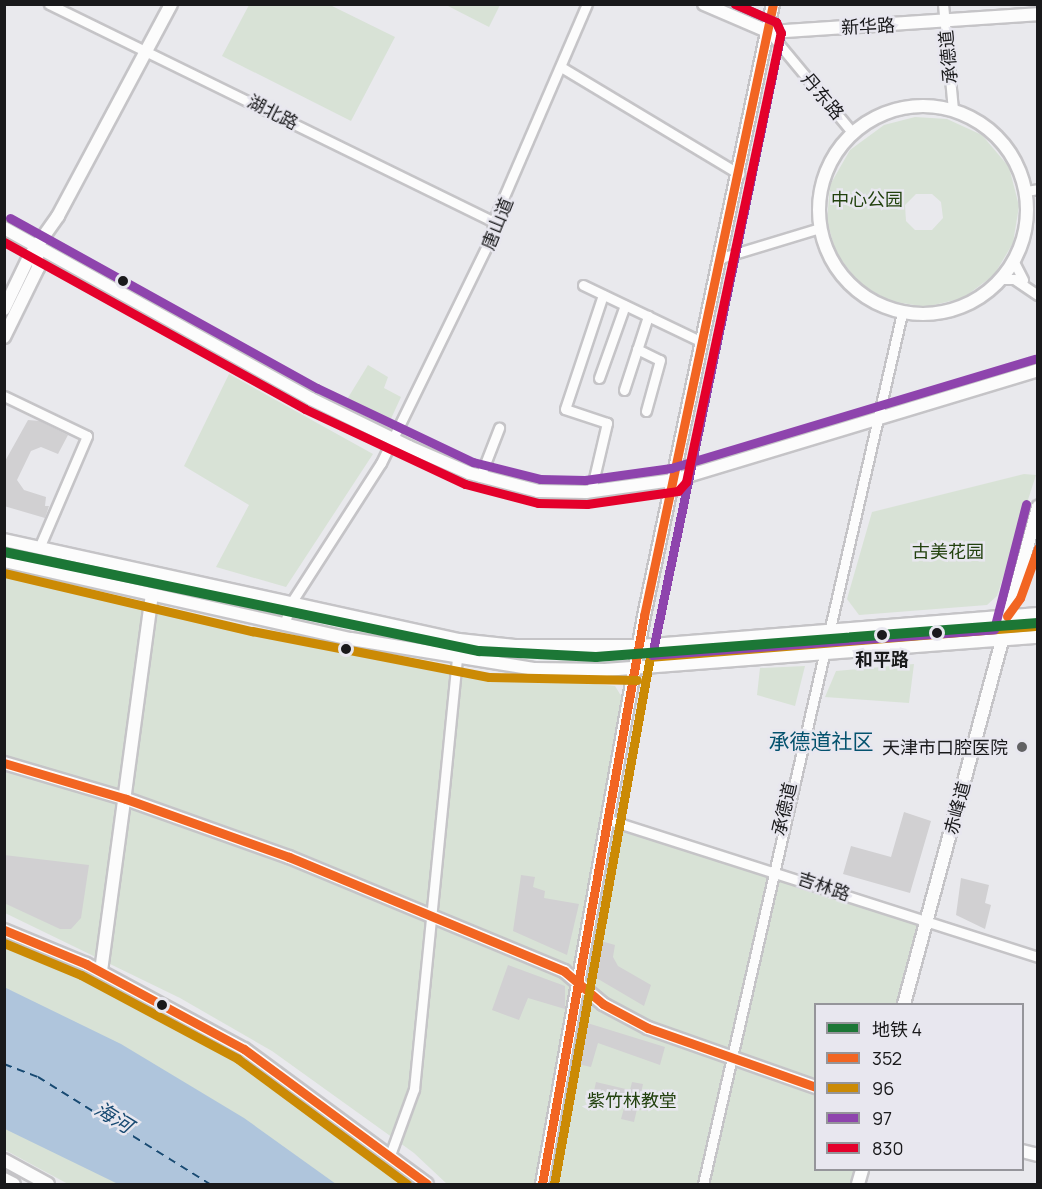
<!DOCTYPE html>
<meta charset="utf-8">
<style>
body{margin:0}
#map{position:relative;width:1042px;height:1189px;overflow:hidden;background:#e9e9ed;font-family:Manrope,"Noto Sans SC",sans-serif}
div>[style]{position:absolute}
.green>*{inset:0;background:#d8e2d6}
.water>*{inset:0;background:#afc5dc}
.ferry>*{height:1.5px;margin-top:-0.75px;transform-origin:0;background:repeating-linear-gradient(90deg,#184a72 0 8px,transparent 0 14px)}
.building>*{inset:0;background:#d1d0d2}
.roads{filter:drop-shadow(2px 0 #c5c4c7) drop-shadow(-2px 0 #c5c4c7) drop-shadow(0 2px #c5c4c7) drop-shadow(0 -2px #c5c4c7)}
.street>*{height:9px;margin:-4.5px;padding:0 4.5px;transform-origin:4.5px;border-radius:4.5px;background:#fcfcfc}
.secondary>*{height:12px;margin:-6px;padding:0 6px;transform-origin:6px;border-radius:6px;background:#fcfcfc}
.secondary>.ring{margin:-6px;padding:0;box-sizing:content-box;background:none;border:12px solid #fcfcfc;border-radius:50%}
.bus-1>*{height:9px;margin:-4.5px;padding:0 4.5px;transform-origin:4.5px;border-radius:4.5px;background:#f26522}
.bus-2>*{height:9px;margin:-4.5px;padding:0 4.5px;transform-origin:4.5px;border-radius:4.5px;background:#cb8a05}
.bus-3>*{height:9px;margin:-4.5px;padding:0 4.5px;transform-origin:4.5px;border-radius:4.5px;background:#8e44ad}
.bus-4>*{height:9px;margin:-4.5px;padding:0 4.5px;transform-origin:4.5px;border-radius:4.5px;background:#e4002b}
.metro-1>*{height:10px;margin:-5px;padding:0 5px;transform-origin:5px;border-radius:5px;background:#1c7736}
.dots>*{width:16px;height:16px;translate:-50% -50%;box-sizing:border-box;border:3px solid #e8e7ef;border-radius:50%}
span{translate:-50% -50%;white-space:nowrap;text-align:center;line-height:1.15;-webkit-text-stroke:5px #e8e7ef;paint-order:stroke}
.street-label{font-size:18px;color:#19191b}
.park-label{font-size:18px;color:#22410e}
.stop-label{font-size:18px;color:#19191b;font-weight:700}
.poi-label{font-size:18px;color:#19191b}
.right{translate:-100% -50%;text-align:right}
.water-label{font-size:20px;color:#184a72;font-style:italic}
.quarter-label{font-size:21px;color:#04526e}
.frame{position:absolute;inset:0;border:6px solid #19191b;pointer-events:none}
.legend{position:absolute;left:814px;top:1003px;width:210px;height:168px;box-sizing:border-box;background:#e8e7ef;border:2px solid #95959a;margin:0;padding:8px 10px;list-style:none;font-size:18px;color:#19191b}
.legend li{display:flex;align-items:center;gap:12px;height:30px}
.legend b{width:30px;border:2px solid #95959a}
</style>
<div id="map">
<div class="green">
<div style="clip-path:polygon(249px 5px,330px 5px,395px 37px,351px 121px,222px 56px)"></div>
<div style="clip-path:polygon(446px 5px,500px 4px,500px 5px,489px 27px)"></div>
<div style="clip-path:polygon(evenodd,915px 117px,947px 119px,982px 135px,1009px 167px,1019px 206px,1013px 243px,994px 275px,963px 298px,926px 307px,890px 301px,860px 284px,836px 253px,827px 221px,830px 185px,850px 150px,884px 125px,915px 117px,916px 194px,932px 194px,941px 202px,943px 218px,932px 230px,915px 230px,906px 221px,905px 205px,916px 194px)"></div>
<div style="clip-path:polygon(368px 365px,388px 377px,384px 388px,401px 397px,389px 423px,346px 401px)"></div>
<div style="clip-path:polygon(229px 374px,373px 454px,286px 587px,216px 567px,249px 505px,184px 466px)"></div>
<div style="clip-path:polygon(1024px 474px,1036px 475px,997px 596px,987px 605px,859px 615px,847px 599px,872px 512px)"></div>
<div style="clip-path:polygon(5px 574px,416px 666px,615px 686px,623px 699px,601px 823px,922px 923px,902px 1004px,816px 1004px,816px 1170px,861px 1170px,857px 1184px,447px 1184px,414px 1153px,272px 1051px,180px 998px,5px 913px)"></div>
<div style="clip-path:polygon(914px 664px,909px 703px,825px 697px,836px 671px)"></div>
<div style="clip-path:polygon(805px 666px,795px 706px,757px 695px,760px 668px)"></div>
<div style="clip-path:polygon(4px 938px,101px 978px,195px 1027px,362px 1139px,416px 1184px,68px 1184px,5px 1150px)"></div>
</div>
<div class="water">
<div style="clip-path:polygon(4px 987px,121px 1044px,244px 1118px,336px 1184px,118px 1184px,5px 1129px)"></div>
</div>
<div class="ferry">
<div style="left:4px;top:1064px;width:36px;rotate:21deg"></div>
<div style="left:38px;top:1077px;width:203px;rotate:31.9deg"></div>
</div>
<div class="building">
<div style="clip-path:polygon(28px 420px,40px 421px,68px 435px,58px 454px,41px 447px,31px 451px,17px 480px,24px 490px,46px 497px,45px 506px,49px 506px,45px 518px,4px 506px,4px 463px)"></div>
<div style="clip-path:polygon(904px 812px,931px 821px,910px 893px,843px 874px,851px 846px,891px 857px)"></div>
<div style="clip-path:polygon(4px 855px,89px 865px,81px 918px,71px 929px,60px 929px,4px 903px)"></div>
<div style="clip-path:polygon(521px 875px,535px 877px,533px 887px,545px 891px,544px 898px,579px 904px,567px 955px,513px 931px)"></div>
<div style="clip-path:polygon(961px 878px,989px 885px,985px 903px,991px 905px,985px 929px,956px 915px)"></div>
<div style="clip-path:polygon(594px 939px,615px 945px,613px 957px,618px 966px,651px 985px,644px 1006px,593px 976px,589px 967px)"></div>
<div style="clip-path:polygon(508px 965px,565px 986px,565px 1009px,528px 998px,519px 1020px,492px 1010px)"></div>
<div style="clip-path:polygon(584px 1022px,665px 1047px,660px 1065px,598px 1043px,591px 1067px,573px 1063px)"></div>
<div style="clip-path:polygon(596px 1082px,630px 1090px,632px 1082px,643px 1084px,640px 1098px,649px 1100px,647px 1111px,637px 1109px,634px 1122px,621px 1119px,624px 1108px,592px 1100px)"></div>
</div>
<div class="roads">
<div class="street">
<div style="left:49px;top:4px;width:498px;rotate:26.1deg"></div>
<div style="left:943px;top:4px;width:106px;rotate:84.6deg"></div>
<div style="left:769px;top:32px;width:131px;rotate:50.3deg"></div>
<div style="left:561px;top:67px;width:208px;rotate:31deg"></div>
<div style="left:1026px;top:191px;width:12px;rotate:-9deg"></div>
<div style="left:721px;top:258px;width:103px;rotate:-16.9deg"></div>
<div style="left:1014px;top:262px;width:20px;rotate:63deg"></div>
<div style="left:1001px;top:279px;width:13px"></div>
<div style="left:1014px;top:279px;width:29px;rotate:34deg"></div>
<div style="left:583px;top:285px;width:132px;rotate:25.6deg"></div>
<div style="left:637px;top:349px;width:25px;rotate:26deg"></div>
<div style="left:660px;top:360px;width:53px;rotate:105.4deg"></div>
<div style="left:599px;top:378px;width:77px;rotate:-70.4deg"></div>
<div style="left:624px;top:390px;width:78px;rotate:-72deg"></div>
<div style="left:4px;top:396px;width:92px;rotate:25.7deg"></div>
<div style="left:87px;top:436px;width:122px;rotate:113.2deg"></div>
<div style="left:480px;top:477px;width:53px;rotate:-68.8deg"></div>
<div style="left:591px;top:491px;width:70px;rotate:-76.8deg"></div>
<div style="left:607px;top:423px;width:44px;rotate:-161.6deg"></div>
<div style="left:565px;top:409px;width:120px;rotate:-71.6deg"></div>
<div style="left:284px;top:625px;width:23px;rotate:-72deg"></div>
<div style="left:291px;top:603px;width:166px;rotate:-57.3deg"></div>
<div style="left:381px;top:463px;width:254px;rotate:-64deg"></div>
<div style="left:492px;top:235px;width:13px;rotate:-86deg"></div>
<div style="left:493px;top:222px;width:237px;rotate:-66.7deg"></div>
<div style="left:609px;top:820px;width:450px;rotate:17.7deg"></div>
<div style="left:390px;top:1155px;width:70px;rotate:-70deg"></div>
<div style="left:414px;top:1089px;width:451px;rotate:-84.3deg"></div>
<div style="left:703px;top:1184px;width:893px;rotate:-77.13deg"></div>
</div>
<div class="secondary">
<div style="left:704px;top:4px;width:71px;rotate:23.3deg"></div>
<div style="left:769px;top:32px;width:270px;rotate:-3.8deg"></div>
<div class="ring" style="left:819px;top:106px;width:196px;height:196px"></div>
<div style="left:4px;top:228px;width:351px;rotate:29.1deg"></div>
<div style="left:311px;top:399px;width:109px;rotate:26.1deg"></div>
<div style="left:409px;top:447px;width:65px;rotate:23.4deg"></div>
<div style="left:469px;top:473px;width:71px;rotate:14.6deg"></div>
<div style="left:538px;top:491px;width:48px;rotate:1.2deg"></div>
<div style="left:586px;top:492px;width:89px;rotate:-7.8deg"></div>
<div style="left:674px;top:480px;width:380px;rotate:-16.8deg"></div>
<div style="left:4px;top:309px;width:58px;rotate:-64.3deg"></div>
<div style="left:29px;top:257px;width:50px;rotate:-54.7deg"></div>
<div style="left:58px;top:216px;width:240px;rotate:-61.9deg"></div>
<div style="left:4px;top:337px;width:77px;rotate:-63.8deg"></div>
<div style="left:38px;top:268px;width:22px;rotate:-95deg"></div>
<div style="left:4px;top:540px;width:466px;rotate:12.4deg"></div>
<div style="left:459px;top:640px;width:56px;rotate:6.1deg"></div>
<div style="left:515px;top:646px;width:125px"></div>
<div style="left:640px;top:646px;width:399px;rotate:-4.6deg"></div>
<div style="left:4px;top:561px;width:356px;rotate:12.7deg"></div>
<div style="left:351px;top:639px;width:185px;rotate:9.3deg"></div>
<div style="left:534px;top:669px;width:71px;rotate:0.8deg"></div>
<div style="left:605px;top:670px;width:434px;rotate:-4.4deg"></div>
<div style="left:4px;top:763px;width:127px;rotate:16.4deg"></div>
<div style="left:126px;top:799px;width:173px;rotate:19.6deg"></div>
<div style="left:289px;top:857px;width:298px;rotate:22.5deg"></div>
<div style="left:564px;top:971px;width:51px;rotate:40.2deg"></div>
<div style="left:603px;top:1004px;width:51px;rotate:28.1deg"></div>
<div style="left:648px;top:1028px;width:178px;rotate:19.4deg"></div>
<div style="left:4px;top:930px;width:89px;rotate:22.5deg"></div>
<div style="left:86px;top:964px;width:179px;rotate:28.3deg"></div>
<div style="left:244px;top:1049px;width:227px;rotate:36.4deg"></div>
<div style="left:101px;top:971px;width:379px;rotate:-82.3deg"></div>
<div style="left:904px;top:1004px;width:515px;rotate:-74.91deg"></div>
<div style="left:1022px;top:1151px;width:16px;rotate:14deg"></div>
<div style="left:4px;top:1160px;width:50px;rotate:28.6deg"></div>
<div style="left:4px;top:1179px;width:11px;rotate:27deg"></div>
<div style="left:542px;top:1184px;width:577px;rotate:-79.82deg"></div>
<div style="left:644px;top:616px;width:625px;rotate:-78.1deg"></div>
<div style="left:858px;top:1184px;width:15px;rotate:-74deg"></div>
</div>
</div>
<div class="bus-1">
<div style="left:1007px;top:616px;width:22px;rotate:-54deg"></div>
<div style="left:1020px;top:598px;width:53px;rotate:-70.2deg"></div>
<div style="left:4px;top:763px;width:127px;rotate:16.4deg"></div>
<div style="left:126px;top:799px;width:173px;rotate:19.6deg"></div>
<div style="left:289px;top:857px;width:298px;rotate:22.5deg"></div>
<div style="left:564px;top:971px;width:51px;rotate:40.2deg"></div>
<div style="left:603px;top:1004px;width:51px;rotate:28.1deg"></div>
<div style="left:648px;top:1028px;width:178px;rotate:19.4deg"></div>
<div style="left:4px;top:930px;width:89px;rotate:22.5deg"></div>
<div style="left:86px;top:964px;width:179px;rotate:28.3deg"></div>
<div style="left:244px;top:1049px;width:227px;rotate:36.4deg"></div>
<div style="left:542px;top:1184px;width:577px;rotate:-79.82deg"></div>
<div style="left:644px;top:616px;width:625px;rotate:-78.1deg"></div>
</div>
<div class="bus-2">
<div style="left:4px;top:573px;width:255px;rotate:13.2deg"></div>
<div style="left:252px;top:631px;width:241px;rotate:11deg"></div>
<div style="left:489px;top:677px;width:148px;rotate:1.2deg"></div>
<div style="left:4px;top:943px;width:83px;rotate:22.6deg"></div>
<div style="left:81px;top:975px;width:178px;rotate:28.1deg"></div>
<div style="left:238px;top:1059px;width:210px;rotate:36.5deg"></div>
<div style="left:554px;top:1184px;width:536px;rotate:-79.68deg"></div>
<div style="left:650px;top:657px;width:389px;rotate:-4.6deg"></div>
</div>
<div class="bus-3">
<div style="left:735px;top:4px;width:45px;rotate:23.7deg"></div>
<div style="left:776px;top:22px;width:12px;rotate:66deg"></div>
<div style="left:781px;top:33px;width:635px;rotate:101.72deg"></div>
<div style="left:652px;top:655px;width:343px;rotate:-4.3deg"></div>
<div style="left:994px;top:629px;width:129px;rotate:-75.6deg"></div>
<div style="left:10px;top:218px;width:351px;rotate:29deg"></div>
<div style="left:317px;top:388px;width:173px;rotate:25.4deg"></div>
<div style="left:473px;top:462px;width:69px;rotate:14.2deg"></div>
<div style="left:540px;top:479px;width:45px;rotate:1.3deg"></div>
<div style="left:585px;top:480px;width:87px;rotate:-7.9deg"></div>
<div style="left:671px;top:468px;width:380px;rotate:-16.7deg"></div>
</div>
<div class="bus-4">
<div style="left:4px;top:242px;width:344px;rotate:29deg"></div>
<div style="left:305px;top:409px;width:177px;rotate:25.1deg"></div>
<div style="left:465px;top:484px;width:75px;rotate:14.6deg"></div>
<div style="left:538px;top:503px;width:49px;rotate:1.2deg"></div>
<div style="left:587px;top:504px;width:92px;rotate:-8.1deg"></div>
<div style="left:678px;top:491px;width:12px;rotate:-48deg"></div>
<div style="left:686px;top:482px;width:459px;rotate:-78.1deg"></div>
<div style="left:781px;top:33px;width:12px;rotate:-114deg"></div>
<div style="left:776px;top:22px;width:45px;rotate:-156.3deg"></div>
</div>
<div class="metro-1">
<div style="left:4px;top:552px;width:485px;rotate:11.8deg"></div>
<div style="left:479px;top:651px;width:117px;rotate:2.9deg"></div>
<div style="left:596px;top:657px;width:443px;rotate:-4.4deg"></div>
</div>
<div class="dots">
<div style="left:123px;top:281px;background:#19191b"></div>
<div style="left:937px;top:633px;background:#19191b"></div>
<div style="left:882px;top:635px;background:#19191b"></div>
<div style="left:346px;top:649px;background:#19191b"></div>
<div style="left:1022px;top:747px;background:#626264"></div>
<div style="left:162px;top:1005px;background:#19191b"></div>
</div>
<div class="street-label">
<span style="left:868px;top:26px;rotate:-3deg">新华路</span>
<span style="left:948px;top:57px;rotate:-95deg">承德道</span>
<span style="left:823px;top:96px;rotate:50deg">丹东路</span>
<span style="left:273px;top:112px;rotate:27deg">湖北路</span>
<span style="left:497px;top:224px;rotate:-68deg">唐山道</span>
<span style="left:957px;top:808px;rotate:-75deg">赤峰道</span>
<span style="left:784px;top:809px;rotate:-77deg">承德道</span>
<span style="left:824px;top:886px;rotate:19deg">吉林路</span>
</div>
<div class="park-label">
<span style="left:867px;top:199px">中心公园</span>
<span style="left:948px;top:551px">古美花园</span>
<span style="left:632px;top:1100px">紫竹林教堂</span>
</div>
<div class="stop-label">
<span style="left:882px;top:659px">和平路</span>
</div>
<div class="poi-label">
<span class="right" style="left:1008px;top:747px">天津市口腔医院</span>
</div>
<div class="water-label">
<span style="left:114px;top:1117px;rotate:32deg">海河</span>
</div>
<div class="quarter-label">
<span style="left:821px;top:741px">承德道社区</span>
</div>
<div class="frame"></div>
<ul class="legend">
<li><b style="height:8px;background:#1c7736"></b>地铁 4</li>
<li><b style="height:8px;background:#f26522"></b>352</li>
<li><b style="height:8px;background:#cb8a05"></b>96</li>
<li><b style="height:8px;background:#8e44ad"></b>97</li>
<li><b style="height:8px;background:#e4002b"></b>830</li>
</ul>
</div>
